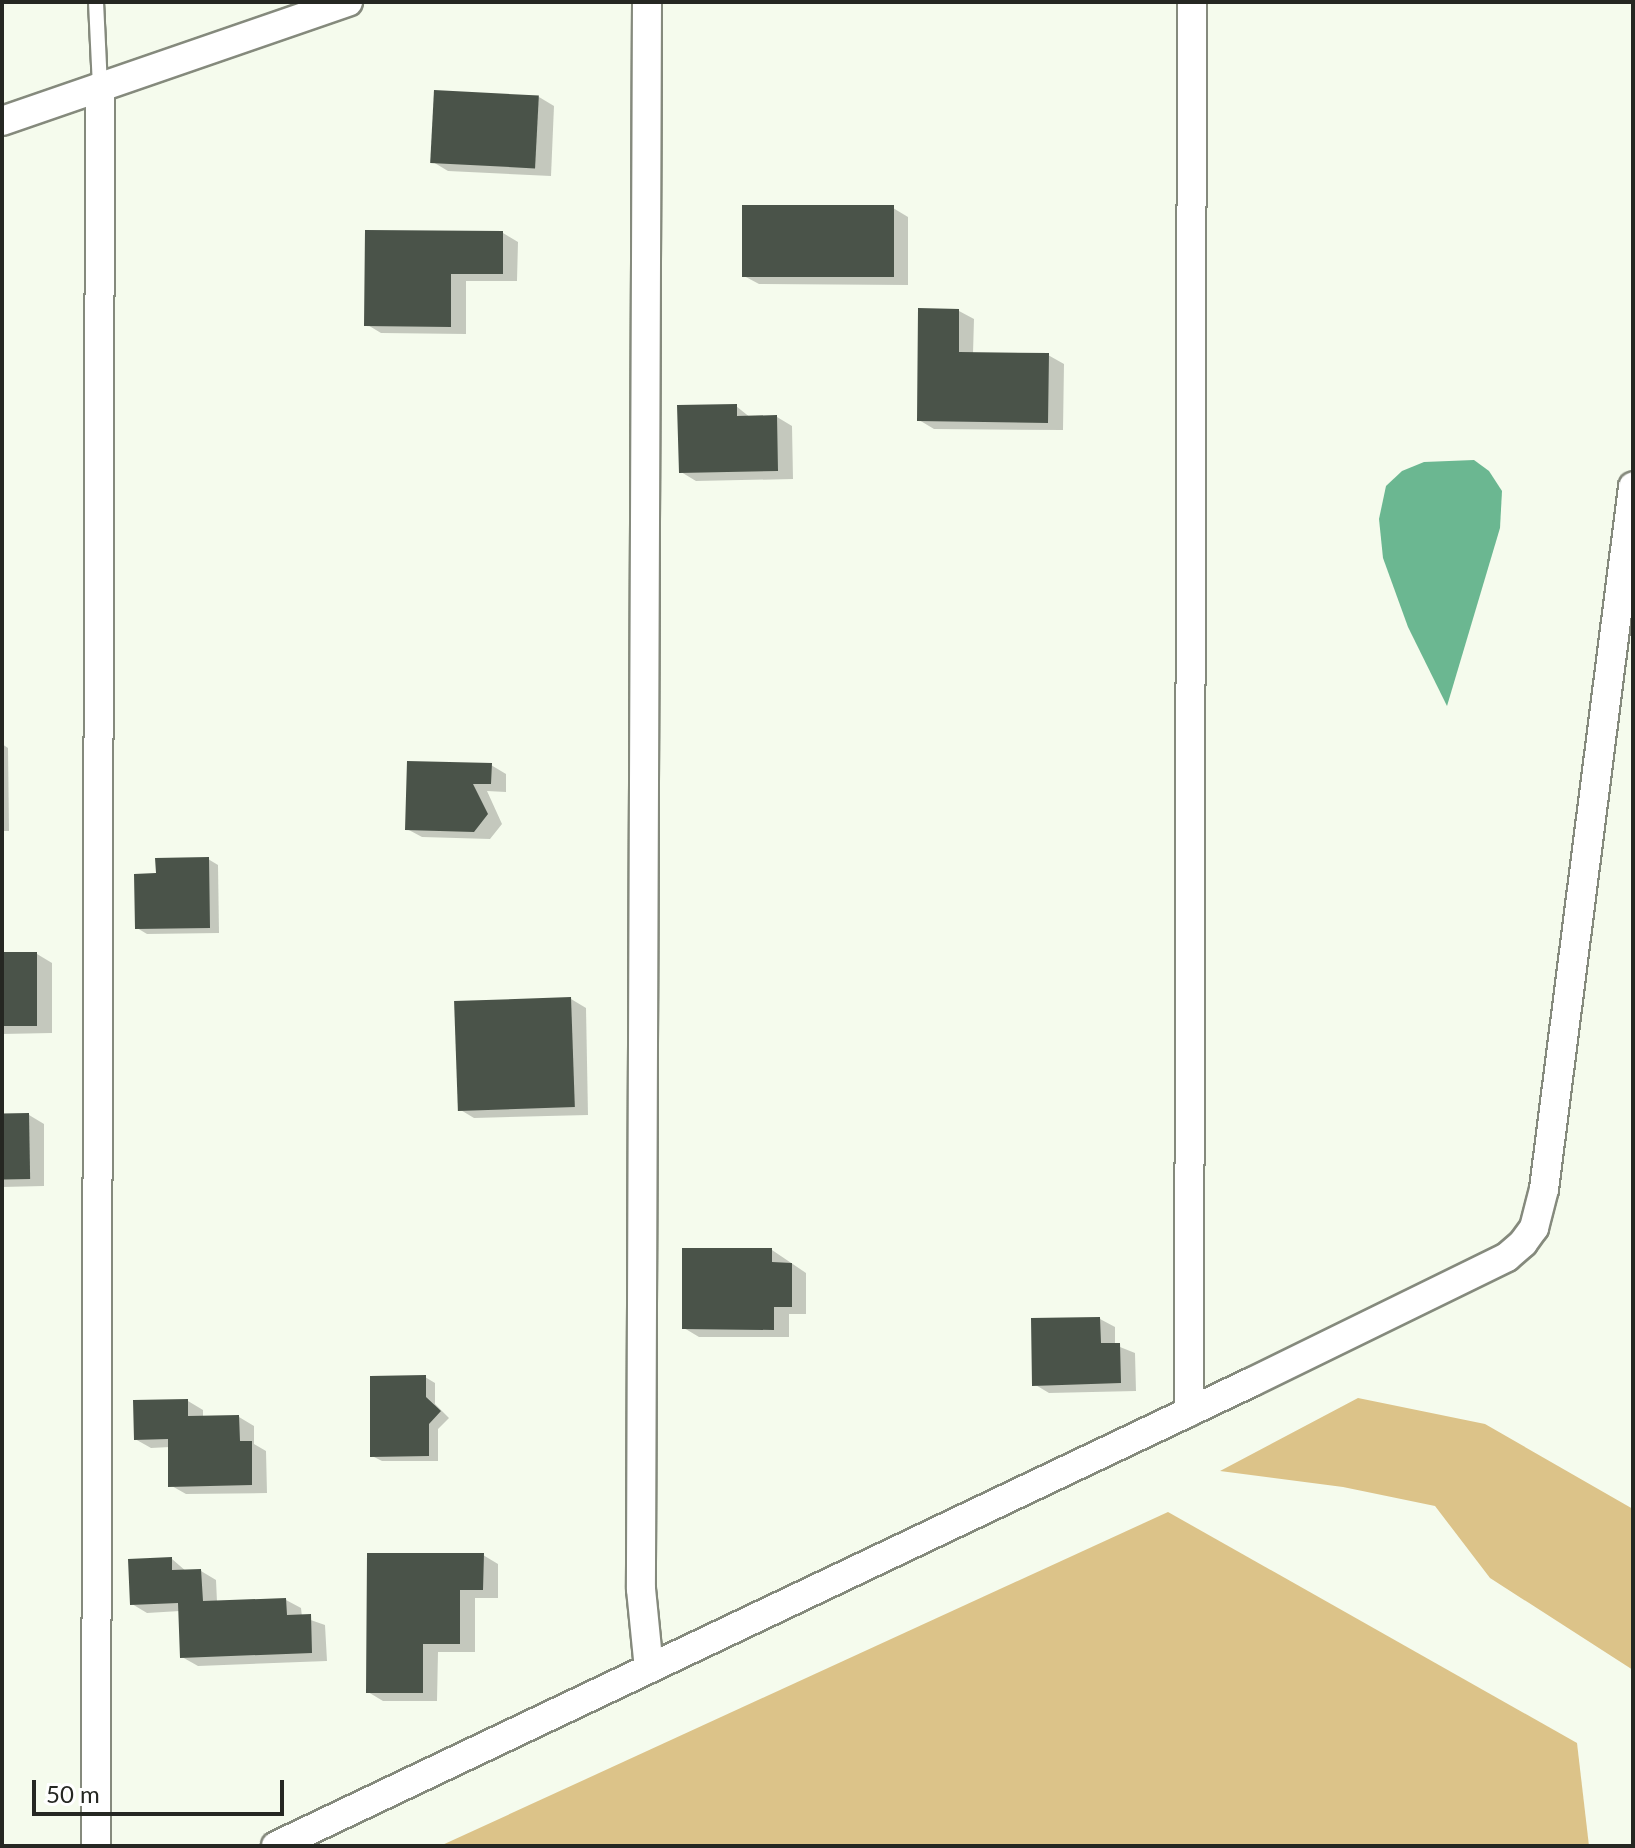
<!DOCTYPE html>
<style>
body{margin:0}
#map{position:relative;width:1635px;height:1848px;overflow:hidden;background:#f5fbed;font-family:Lato,sans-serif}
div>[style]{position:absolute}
.green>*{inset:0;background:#dcc389}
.water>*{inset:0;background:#6bb791}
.shadow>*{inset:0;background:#0003}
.building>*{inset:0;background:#4a5349;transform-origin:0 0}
.roads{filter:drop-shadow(2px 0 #858a7d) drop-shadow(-2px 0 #858a7d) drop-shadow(0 2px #858a7d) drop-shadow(0 -2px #858a7d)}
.lane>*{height:14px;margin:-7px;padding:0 7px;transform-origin:7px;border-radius:7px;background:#fff}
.street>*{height:28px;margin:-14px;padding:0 14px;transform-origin:14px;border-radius:14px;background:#fff}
span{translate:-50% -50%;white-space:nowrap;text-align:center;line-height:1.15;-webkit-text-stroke:8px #fff;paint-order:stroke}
.frame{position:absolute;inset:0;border:4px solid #252722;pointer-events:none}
.scale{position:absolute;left:32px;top:1780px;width:252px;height:36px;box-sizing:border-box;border:4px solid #252722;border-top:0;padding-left:10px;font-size:24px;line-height:28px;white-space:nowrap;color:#252722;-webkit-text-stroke:6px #fff;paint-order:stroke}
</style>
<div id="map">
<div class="green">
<div style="clip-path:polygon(1358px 1398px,1485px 1424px,1633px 1509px,1633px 1670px,1490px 1578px,1435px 1506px,1343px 1487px,1220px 1471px)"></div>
<div style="clip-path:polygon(1168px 1512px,1577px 1743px,1589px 1846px,440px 1846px)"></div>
</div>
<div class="water">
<div style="clip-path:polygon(1474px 460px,1489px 471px,1502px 491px,1500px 528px,1447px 706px,1408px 627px,1383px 558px,1379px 519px,1386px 486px,1402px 471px,1424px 462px)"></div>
</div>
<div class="shadow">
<div style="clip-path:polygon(539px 97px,554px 106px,551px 176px,448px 171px,433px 162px)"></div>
<div style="clip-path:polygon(893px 208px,908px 217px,908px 285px,759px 284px,744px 276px)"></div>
<div style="clip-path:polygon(503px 233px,518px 242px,517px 281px,466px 281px,466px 334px,381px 333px,366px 324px)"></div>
<div style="clip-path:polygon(959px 311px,974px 319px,973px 354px,1048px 355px,1064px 364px,1063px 430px,934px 429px,919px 420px)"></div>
<div style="clip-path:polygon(736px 406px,751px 418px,777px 417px,792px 426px,793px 479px,696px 481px,681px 472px)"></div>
<div style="clip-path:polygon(2px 744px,8px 748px,9px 831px,2px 831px)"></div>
<div style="clip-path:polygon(491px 765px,506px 774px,506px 792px,487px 791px,502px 824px,490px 839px,422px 837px,407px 829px)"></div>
<div style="clip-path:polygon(208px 859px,218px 865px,219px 933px,147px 934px,137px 928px)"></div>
<div style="clip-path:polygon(2px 954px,37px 954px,52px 963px,52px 1033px,2px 1034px)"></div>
<div style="clip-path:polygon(571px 999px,586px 1008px,588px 1115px,474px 1118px,459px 1109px)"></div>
<div style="clip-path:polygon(29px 1115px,44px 1124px,44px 1186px,2px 1187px,2px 1116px)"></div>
<div style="clip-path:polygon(772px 1250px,806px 1273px,806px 1314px,789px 1314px,789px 1337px,699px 1337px,684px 1328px)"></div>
<div style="clip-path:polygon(1100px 1319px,1115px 1327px,1115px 1345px,1135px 1353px,1136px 1391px,1049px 1393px,1034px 1384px)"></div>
<div style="clip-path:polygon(425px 1377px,435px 1383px,435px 1404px,449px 1418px,438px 1429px,438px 1461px,382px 1461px,372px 1456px)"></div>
<div style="clip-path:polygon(188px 1401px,203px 1410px,203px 1417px,239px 1417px,254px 1426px,254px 1444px,266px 1451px,267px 1493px,186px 1494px,170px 1485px,170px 1447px,151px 1448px,135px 1439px)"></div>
<div style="clip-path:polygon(483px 1555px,498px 1564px,498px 1598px,475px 1598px,475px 1652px,438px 1652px,437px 1701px,383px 1701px,368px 1692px)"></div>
<div style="clip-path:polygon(172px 1559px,187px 1572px,201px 1571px,216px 1580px,217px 1602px,286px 1600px,301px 1608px,302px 1617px,325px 1625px,327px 1661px,198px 1666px,182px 1657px,180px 1611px,147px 1613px,132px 1604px)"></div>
</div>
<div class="building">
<div style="left:434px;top:90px;width:105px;height:73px;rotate:3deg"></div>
<div style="left:742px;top:205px;width:152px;height:72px"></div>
<div style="clip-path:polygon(365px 230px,503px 231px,503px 274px,451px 274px,451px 327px,364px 326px)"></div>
<div style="clip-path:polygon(918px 308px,959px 309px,959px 352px,1049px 353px,1048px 423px,917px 421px)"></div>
<div style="clip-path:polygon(737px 404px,737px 416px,777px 415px,778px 471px,679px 473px,677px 405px)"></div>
<div style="clip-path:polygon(407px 761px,492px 763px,491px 784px,473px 784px,488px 814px,474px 832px,405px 830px)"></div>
<div style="clip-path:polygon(209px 857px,210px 928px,135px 929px,134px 874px,156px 873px,155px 858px)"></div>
<div style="left:2px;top:952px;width:35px;height:74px"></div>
<div style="left:571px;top:997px;width:110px;height:117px;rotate:88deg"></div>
<div style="left:29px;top:1113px;width:66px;height:27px;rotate:89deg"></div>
<div style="clip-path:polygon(682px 1248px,772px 1248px,772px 1262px,792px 1263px,792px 1307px,774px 1307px,774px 1330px,682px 1329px)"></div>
<div style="clip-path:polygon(1100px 1317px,1101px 1343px,1120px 1343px,1121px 1383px,1032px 1386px,1031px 1318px)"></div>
<div style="clip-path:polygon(426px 1375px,426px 1397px,441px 1411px,429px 1424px,429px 1456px,370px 1457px,370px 1376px)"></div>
<div style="clip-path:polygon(188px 1399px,188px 1416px,239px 1415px,240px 1441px,252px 1441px,252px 1485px,168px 1487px,168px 1439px,134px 1440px,133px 1400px)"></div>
<div style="clip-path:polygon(367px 1553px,484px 1553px,483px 1590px,460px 1590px,460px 1644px,423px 1644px,423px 1693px,366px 1693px)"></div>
<div style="clip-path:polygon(172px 1557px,172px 1570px,201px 1569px,203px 1601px,286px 1598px,287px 1615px,311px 1614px,312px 1653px,180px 1658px,178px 1603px,130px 1605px,128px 1559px)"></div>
</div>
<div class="roads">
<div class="lane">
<div style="left:96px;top:2px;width:85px;rotate:87.3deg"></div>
</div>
<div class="street">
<div style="left:647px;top:2px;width:1587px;rotate:90.22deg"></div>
<div style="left:641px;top:1589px;width:80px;rotate:84.3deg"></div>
<div style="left:2px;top:121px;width:366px;rotate:-19deg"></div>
<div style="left:1189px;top:1412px;width:1410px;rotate:-89.88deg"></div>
<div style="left:96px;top:1846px;width:1759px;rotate:-89.87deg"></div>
<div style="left:276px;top:1846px;width:1081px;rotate:-25.43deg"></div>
<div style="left:1252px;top:1382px;width:284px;rotate:-26.1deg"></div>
<div style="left:1507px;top:1257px;width:21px;rotate:-41deg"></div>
<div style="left:1523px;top:1243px;width:19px;rotate:-54deg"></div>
<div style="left:1534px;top:1228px;width:40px;rotate:-75.6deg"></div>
<div style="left:1544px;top:1189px;width:708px;rotate:-82.77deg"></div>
</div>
</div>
<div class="frame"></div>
<div class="scale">50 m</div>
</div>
